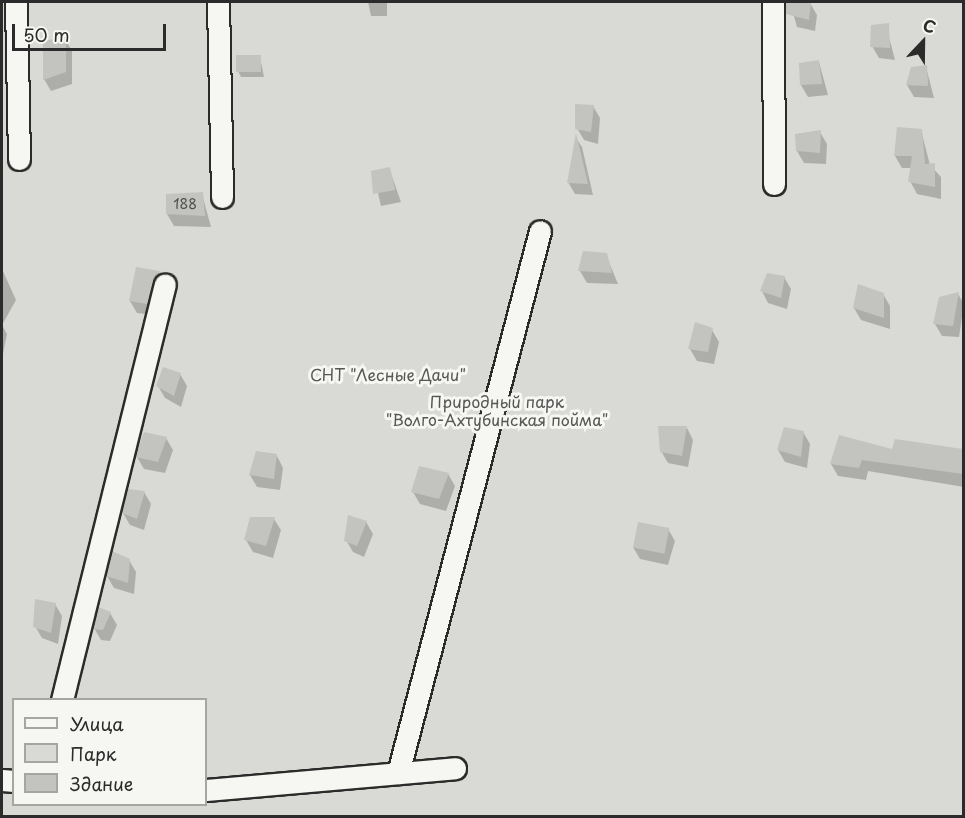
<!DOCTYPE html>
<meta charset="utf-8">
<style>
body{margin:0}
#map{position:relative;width:965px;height:818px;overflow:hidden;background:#f6f6f2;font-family:"Playpen Sans",sans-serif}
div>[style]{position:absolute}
.green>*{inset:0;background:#d9d9d5}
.shadow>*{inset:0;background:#0003}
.building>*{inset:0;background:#c3c3c0;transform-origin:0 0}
.roads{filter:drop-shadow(2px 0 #2b2b2b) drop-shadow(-2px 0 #2b2b2b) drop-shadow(0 2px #2b2b2b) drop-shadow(0 -2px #2b2b2b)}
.street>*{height:21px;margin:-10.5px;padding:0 10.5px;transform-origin:10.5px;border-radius:10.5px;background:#f6f6f2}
span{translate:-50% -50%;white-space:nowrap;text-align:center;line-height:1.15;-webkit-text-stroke:6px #f6f6f2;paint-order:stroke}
.number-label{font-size:14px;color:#515150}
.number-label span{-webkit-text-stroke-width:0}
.park-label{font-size:16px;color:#565656}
.frame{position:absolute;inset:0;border:3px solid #2b2b2b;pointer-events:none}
.legend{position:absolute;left:12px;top:698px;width:195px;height:108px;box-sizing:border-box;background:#f6f6f2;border:2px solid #a5a5a2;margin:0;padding:8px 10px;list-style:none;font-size:18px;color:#2b2b2b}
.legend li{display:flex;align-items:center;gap:12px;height:30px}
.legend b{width:30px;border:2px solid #a5a5a2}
.north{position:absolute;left:893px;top:12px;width:60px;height:60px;-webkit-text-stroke:4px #f6f6f2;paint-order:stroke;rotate:22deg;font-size:16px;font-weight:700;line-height:24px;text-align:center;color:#2b2b2b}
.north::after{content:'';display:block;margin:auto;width:21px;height:27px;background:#2b2b2b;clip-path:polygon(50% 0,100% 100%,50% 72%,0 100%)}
.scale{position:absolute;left:12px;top:24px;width:154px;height:27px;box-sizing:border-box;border:3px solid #2b2b2b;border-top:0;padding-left:8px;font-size:18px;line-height:21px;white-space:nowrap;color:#2b2b2b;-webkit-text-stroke:4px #f6f6f2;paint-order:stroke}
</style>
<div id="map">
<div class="green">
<div style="clip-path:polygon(evenodd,2px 2px,963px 2px,963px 816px,2px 816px,2px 2px,14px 700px,206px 700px,206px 804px,14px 804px,14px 700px)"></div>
</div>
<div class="shadow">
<div style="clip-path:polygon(368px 2px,387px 2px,387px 16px,371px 16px)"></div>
<div style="clip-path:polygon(790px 2px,810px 3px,817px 15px,815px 31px,797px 27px)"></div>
<div style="clip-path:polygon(889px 37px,895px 60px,879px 58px,872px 46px)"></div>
<div style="clip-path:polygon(65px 39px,72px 51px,72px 84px,51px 91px,44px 79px)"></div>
<div style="clip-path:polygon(260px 57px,264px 77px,241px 77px,238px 71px)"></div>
<div style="clip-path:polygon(819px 62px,828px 95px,808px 97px,801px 85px)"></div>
<div style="clip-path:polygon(926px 67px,934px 98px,914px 97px,907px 85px)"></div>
<div style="clip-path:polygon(593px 106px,600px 118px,598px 144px,584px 140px,577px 128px)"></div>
<div style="clip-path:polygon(921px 130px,930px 165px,941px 177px,941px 199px,917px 194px,910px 181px,912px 168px,902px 168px,895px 156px)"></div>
<div style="clip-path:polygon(820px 132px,827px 144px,826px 164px,804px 163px,797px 151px)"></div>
<div style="clip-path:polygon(576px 138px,582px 147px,593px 195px,575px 194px,568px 182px)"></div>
<div style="clip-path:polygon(389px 168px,401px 202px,381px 206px,373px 172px)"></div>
<div style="clip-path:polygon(202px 194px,211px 227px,174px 226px,167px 214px)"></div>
<div style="clip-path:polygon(606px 255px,618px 284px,587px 283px,580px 271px)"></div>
<div style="clip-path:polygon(2px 269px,16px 300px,2px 325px)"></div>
<div style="clip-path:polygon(159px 273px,165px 284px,154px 315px,137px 313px,130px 301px)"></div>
<div style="clip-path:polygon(784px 277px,791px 289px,787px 309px,768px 303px,762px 291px)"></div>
<div style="clip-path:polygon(883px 294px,890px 306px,890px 329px,861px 320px,854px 308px)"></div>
<div style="clip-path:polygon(958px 294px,964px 304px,959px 337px,942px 336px,935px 324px)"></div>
<div style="clip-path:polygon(2px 325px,7px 334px,2px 359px)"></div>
<div style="clip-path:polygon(712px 330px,719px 342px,714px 364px,697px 361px,690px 349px)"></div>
<div style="clip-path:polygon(180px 374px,187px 386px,181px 407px,165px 398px,158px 386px)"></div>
<div style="clip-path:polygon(687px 428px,693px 440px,688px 467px,668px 463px,661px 451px)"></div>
<div style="clip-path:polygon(803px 432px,810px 444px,807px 468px,785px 462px,778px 450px)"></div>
<div style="clip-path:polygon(840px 437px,893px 451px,896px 441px,964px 450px,964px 487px,868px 471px,866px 480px,838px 476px,831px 464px)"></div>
<div style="clip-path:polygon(166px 438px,173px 450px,165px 473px,144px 469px,137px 457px)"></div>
<div style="clip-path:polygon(277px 456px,283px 468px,280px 490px,257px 487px,250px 475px)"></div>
<div style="clip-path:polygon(448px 474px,455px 486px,446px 511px,420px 504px,413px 492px)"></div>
<div style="clip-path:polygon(144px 492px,151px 504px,144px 530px,130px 525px,123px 513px)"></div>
<div style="clip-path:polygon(274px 519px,281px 530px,273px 558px,253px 552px,246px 540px)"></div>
<div style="clip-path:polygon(366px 522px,373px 534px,364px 557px,353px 552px,346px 540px)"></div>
<div style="clip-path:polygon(668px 529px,675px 541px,668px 565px,640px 559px,633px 547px)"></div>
<div style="clip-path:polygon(129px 560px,136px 572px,134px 594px,114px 588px,107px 576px)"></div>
<div style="clip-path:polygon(55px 604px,62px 616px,58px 644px,42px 638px,35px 626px)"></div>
<div style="clip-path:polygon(110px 613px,117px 625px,110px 641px,101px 640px,94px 628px)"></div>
</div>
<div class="building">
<div style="clip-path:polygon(786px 2px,811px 2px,809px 20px,786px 14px)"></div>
<div style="clip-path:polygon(889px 23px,890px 48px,870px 47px,871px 25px)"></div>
<div style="clip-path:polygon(66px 37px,66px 72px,43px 80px,43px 41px)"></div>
<div style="left:236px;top:55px;width:25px;height:17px"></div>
<div style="clip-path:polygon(819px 60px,822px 84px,800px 85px,799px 63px)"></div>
<div style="clip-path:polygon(927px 65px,928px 86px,906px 85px,911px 67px)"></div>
<div style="clip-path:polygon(575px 104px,594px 105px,591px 132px,575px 129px)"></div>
<div style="clip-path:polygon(897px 127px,922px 129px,925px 164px,935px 163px,935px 187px,908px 182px,912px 156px,894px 156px)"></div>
<div style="clip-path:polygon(821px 130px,820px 153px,796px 151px,795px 134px)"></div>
<div style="clip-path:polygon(576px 133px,588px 184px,567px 183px)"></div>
<div style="clip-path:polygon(390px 167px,395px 190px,373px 194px,371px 171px)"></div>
<div style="clip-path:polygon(203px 192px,205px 216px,166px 214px,166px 194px)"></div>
<div style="clip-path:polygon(583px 251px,607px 253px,612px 273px,578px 271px)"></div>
<div style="clip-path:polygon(136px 267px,160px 271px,147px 304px,129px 301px)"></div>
<div style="clip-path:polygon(767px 273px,785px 276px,781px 298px,760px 291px)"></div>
<div style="clip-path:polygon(858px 284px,884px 293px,884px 318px,853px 308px)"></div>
<div style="clip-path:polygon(959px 292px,953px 326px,933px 324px,939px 297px)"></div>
<div style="clip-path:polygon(695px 322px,713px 328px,708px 352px,688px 349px)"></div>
<div style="clip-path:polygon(163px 367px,181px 373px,174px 396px,156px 386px)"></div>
<div style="clip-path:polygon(658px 426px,687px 426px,682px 456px,660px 452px)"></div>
<div style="clip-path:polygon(784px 427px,804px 431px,801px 457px,777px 450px)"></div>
<div style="clip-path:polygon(144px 432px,167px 437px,158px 462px,135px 457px)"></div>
<div style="clip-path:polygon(839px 435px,892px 449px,895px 439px,963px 449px,963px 474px,862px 460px,859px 468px,830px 464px)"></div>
<div style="clip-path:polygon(256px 451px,277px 454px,274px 479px,249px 475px)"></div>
<div style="clip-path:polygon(419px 466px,449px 473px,439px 499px,411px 492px)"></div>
<div style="clip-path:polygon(128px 489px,145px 491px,137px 519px,122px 513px)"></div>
<div style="clip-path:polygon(348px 515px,367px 521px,357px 546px,344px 541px)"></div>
<div style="clip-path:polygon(250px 517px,275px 517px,266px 546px,244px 540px)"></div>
<div style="left:638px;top:522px;width:32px;height:26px;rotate:11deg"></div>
<div style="clip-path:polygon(112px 551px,130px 559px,128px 583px,106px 576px)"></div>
<div style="clip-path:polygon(35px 599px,56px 603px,51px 633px,33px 627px)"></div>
<div style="clip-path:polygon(98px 607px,111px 612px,103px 630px,93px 629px)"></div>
</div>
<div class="roads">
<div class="street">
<div style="left:16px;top:2px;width:157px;rotate:88.9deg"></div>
<div style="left:218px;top:2px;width:195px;rotate:88.8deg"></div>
<div style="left:773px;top:2px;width:182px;rotate:89.7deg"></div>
<div style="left:62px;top:700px;width:428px;rotate:-76.1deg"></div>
<div style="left:398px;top:773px;width:560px;rotate:-75.32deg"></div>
<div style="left:2px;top:780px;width:12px;rotate:5deg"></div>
<div style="left:206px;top:790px;width:250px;rotate:-5deg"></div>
</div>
</div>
<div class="number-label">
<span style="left:185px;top:204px">188</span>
</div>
<div class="park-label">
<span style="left:388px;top:374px">СНТ "Лесные Дачи"</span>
<span style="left:497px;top:410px">Природный парк<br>"Волго-Ахтубинская пойма"</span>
</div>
<div class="frame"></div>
<ul class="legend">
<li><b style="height:8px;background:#f6f6f2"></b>Улица</li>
<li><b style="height:16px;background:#d9d9d5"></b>Парк</li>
<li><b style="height:16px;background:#c3c3c0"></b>Здание</li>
</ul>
<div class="north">С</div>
<div class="scale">50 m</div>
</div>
